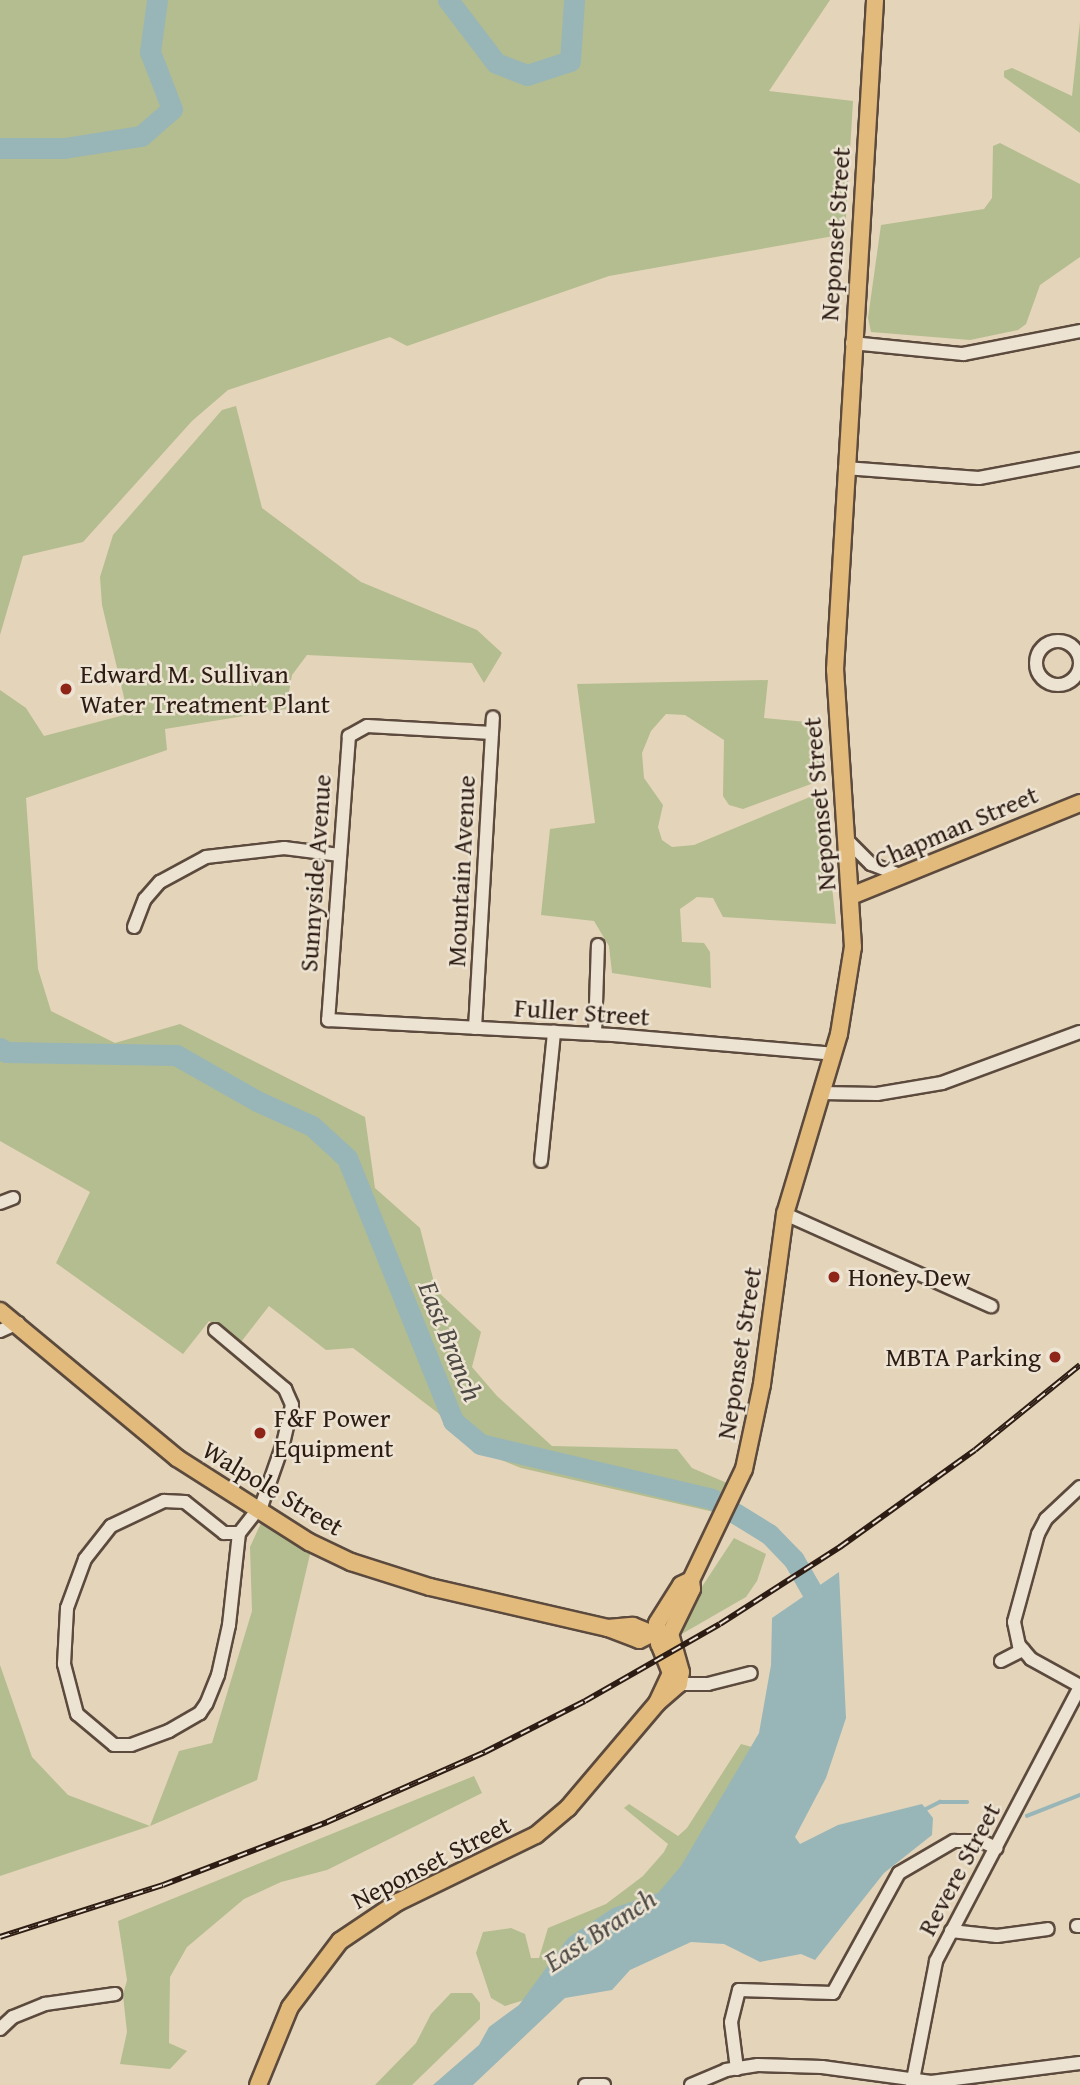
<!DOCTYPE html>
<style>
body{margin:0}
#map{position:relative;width:1080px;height:2085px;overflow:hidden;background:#e4d4b9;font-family:"Gentium Book Plus",serif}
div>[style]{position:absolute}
.green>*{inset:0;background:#b4bd8f}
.water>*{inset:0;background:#98b6b8}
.stream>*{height:3.5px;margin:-1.75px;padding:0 1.75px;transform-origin:1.75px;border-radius:1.75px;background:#98b6b8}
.river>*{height:21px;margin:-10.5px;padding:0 10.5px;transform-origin:10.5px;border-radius:10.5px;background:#98b6b8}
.roads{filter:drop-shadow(2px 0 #5b4a3d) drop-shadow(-2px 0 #5b4a3d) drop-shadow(0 2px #5b4a3d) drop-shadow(0 -2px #5b4a3d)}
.minor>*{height:12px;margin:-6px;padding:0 6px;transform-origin:6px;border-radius:6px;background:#ede3d2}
.minor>.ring{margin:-6px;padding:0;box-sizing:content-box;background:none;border:12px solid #ede3d2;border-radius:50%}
.major>*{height:16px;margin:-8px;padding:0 8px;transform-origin:8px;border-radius:8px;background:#e2ba7c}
.rail>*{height:6px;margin-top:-3px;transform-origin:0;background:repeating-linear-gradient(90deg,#ede3d2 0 10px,#2d1c14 0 20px);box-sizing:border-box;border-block:2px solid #2d1c14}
.dots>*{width:19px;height:19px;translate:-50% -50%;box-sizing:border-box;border:4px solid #ede3d2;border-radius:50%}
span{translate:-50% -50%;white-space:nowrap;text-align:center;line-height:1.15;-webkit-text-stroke:5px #ede3d2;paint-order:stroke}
.street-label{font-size:26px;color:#2d1c14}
.poi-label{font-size:26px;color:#2d1c14}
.left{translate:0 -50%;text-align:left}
.right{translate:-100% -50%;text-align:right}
.water-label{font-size:28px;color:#4d4a45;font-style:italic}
</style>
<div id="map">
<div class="green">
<div style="clip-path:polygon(0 0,830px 0,769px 91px,853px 101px,845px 234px,609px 276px,407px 346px,390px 337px,228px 390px,192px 421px,83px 542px,23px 556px,0 635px)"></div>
<div style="clip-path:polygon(1080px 22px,1080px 133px,1004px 77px,1004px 71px,1012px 68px,1072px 96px)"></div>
<div style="clip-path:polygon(1000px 143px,1080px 184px,1080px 257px,1040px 285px,1026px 324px,1018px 330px,970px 340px,871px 332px,868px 318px,881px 225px,984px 209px,992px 198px,993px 146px)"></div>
<div style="clip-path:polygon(236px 406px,262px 508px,361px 582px,477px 630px,502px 653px,484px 683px,472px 663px,307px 655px,292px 675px,286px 709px,165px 729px,167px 750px,26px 798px,38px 969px,51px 1011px,115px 1043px,180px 1024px,365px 1117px,375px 1188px,420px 1228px,436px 1290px,481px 1332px,472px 1367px,497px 1396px,552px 1446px,677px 1449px,692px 1468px,727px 1483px,714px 1512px,521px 1468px,474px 1449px,438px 1413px,353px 1348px,326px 1350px,269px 1306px,241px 1342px,209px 1321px,183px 1354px,56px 1263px,90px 1192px,0 1141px,0 690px,26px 708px,44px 736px,128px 714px,102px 605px,100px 577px,113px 535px,222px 410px)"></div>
<div style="clip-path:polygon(768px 680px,764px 718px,817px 723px,822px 780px,743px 809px,729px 805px,723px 796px,724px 740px,685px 715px,666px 714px,651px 731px,642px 753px,644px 778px,663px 805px,658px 827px,662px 840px,672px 847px,694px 845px,822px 792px,836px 924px,723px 917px,713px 898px,697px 897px,680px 909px,682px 942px,704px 943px,710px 952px,711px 988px,612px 973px,609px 946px,594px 921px,541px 915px,550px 829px,595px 823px,577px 684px)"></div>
<div style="clip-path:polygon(261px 1523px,311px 1550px,257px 1780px,150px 1826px,0 1876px,0 1665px,32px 1757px,68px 1795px,150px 1826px,179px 1751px,212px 1743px,252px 1611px,250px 1547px)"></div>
<div style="clip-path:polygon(734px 1538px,766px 1554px,757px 1581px,746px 1597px,680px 1635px,684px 1614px)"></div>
<div style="clip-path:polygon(741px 1744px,759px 1749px,694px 1875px,534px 1997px,505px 2006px,491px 1998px,476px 1953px,483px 1932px,511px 1928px,525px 1934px,531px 1958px,539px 1958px,548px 1928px,606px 1904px,643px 1876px,664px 1852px,668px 1844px,624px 1808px,629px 1804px,678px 1836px,687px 1828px)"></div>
<div style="clip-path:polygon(474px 1776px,482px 1793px,327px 1870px,281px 1882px,244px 1899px,187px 1947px,170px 1977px,169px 2043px,187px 2051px,170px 2069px,120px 2064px,127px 2032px,123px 1995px,127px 1980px,118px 1921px)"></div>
<div style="clip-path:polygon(451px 1993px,472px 1993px,480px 2003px,480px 2019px,412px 2085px,375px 2085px,416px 2043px,431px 2014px)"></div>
</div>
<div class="water">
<div style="clip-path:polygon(839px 1572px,846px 1718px,826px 1778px,795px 1837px,800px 1844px,838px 1825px,922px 1804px,933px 1818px,932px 1835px,884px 1873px,815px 1960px,801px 1954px,760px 1962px,724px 1944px,691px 1942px,630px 1970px,612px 1990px,565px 1998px,473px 2085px,433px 2085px,479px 2045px,489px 2027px,519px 2005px,568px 1938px,613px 1908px,658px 1893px,681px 1866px,759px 1733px,771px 1665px,772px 1618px)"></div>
</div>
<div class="stream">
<div style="left:922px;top:1811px;width:20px;rotate:-27deg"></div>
<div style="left:940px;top:1802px;width:27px"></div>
<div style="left:1027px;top:1816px;width:57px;rotate:-21.6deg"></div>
</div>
<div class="river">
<div style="left:448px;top:0;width:79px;rotate:52.7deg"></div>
<div style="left:496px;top:63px;width:33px;rotate:21deg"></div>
<div style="left:527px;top:75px;width:45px;rotate:-18deg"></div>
<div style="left:570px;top:61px;width:61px;rotate:-86.2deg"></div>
<div style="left:0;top:148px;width:64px"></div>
<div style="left:64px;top:148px;width:78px;rotate:-8.9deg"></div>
<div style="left:141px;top:136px;width:41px;rotate:-41.1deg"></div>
<div style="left:172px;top:109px;width:61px;rotate:-111.1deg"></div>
<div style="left:150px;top:52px;width:52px;rotate:-82.3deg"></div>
<div style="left:0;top:1048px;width:7px;rotate:34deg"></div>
<div style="left:6px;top:1052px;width:170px;rotate:1deg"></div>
<div style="left:176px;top:1055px;width:93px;rotate:29.6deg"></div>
<div style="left:257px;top:1101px;width:60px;rotate:24.4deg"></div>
<div style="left:312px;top:1126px;width:47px;rotate:42.4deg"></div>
<div style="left:347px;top:1158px;width:284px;rotate:68deg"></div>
<div style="left:453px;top:1421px;width:35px;rotate:40deg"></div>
<div style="left:480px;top:1444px;width:238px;rotate:13.3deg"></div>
<div style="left:712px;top:1499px;width:67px;rotate:31.6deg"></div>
<div style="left:769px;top:1534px;width:36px;rotate:46deg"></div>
<div style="left:794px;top:1560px;width:40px;rotate:60.3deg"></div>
<div style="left:814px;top:1595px;width:22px;rotate:90deg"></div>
</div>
<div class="roads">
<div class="minor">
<div style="left:852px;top:343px;width:112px;rotate:5.7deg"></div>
<div style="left:963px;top:354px;width:119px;rotate:-11.1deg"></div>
<div style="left:845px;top:468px;width:134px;rotate:4.3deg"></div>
<div style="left:979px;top:478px;width:103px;rotate:-10.7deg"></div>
<div class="ring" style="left:1036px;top:641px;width:32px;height:32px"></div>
<div style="left:492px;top:733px;width:125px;rotate:-176.8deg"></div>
<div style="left:367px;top:726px;width:21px;rotate:151deg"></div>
<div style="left:349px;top:736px;width:285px;rotate:94.2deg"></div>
<div style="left:328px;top:1020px;width:285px;rotate:3deg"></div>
<div style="left:613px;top:1035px;width:221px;rotate:4.9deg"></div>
<div style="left:845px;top:838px;width:37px;rotate:45deg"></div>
<div style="left:871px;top:864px;width:34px;rotate:21deg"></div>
<div style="left:134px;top:927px;width:30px;rotate:-69deg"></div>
<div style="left:145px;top:899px;width:23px;rotate:-49deg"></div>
<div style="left:160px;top:882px;width:52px;rotate:-28.5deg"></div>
<div style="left:206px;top:857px;width:79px;rotate:-6.6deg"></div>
<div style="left:284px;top:848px;width:56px;rotate:7.1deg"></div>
<div style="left:475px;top:1028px;width:311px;rotate:-86.7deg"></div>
<div style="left:595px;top:1034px;width:89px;rotate:-88.1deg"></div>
<div style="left:822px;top:1093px;width:55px;rotate:1deg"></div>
<div style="left:877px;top:1094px;width:66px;rotate:-9.6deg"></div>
<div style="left:942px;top:1083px;width:147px;rotate:-20.3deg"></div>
<div style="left:541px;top:1161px;width:130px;rotate:-84.2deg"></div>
<div style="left:0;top:1203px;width:14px;rotate:-21deg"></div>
<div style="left:785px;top:1214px;width:226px;rotate:24.1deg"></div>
<div style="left:215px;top:1330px;width:92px;rotate:40.1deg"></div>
<div style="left:285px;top:1389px;width:17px;rotate:66deg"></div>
<div style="left:292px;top:1405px;width:40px;rotate:103deg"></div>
<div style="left:283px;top:1444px;width:64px;rotate:109.3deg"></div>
<div style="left:262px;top:1504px;width:37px;rotate:128deg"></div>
<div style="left:239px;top:1533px;width:93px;rotate:96.2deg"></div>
<div style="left:229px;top:1625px;width:51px;rotate:102.4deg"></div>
<div style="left:218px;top:1675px;width:31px;rotate:112deg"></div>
<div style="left:206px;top:1704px;width:11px;rotate:124deg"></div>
<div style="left:200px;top:1713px;width:36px;rotate:150deg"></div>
<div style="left:169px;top:1731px;width:40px;rotate:159.8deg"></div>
<div style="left:131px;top:1745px;width:17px;rotate:180deg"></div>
<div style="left:114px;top:1745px;width:48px;rotate:-140deg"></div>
<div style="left:77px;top:1714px;width:52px;rotate:-104.6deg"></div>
<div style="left:64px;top:1664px;width:56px;rotate:-86.9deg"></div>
<div style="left:67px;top:1608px;width:52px;rotate:-69.8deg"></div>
<div style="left:85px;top:1559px;width:42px;rotate:-51.8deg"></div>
<div style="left:111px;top:1526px;width:59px;rotate:-25.3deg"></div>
<div style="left:164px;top:1501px;width:21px;rotate:3deg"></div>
<div style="left:185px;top:1502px;width:50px;rotate:38.5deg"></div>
<div style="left:224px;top:1533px;width:15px"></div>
<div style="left:0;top:1331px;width:20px;rotate:-24deg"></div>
<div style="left:1080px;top:1487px;width:47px;rotate:136.7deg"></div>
<div style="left:1046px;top:1519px;width:17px;rotate:118deg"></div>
<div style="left:1038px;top:1534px;width:91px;rotate:105.3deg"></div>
<div style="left:1014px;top:1622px;width:24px;rotate:78deg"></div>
<div style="left:1019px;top:1645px;width:18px;rotate:49deg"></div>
<div style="left:1031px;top:1659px;width:56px;rotate:28.9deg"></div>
<div style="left:1001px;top:1661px;width:25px;rotate:-27deg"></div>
<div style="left:679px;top:1684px;width:29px"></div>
<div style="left:708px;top:1684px;width:44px;rotate:-14.3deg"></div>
<div style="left:1077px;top:1926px;width:3px"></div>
<div style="left:951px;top:1931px;width:46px;rotate:6.2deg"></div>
<div style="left:997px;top:1936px;width:51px;rotate:-7.8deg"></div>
<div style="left:0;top:2029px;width:18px;rotate:-43deg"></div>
<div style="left:13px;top:2017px;width:35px;rotate:-22deg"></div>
<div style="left:45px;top:2004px;width:71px;rotate:-8.1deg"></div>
<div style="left:737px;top:2069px;width:47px;rotate:-97.3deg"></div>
<div style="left:731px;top:2022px;width:33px;rotate:-76deg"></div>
<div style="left:739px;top:1990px;width:94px;rotate:1.8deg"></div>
<div style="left:833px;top:1993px;width:137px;rotate:-61.2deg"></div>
<div style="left:899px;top:1873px;width:64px;rotate:-30.2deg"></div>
<div style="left:954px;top:1841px;width:27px"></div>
<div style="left:981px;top:1841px;width:17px;rotate:25deg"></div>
<div style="left:585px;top:2085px;width:19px"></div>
<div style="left:691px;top:2085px;width:38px;rotate:-23deg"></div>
<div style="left:726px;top:2070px;width:32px;rotate:-9deg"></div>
<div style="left:758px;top:2065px;width:64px;rotate:1.8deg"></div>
<div style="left:822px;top:2067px;width:110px;rotate:7.8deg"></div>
<div style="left:931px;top:2082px;width:150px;rotate:-7.3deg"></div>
<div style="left:912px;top:2085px;width:126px;rotate:-79deg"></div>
<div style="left:936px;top:1961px;width:310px;rotate:-62.3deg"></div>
</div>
<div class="major">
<div style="left:851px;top:896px;width:247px;rotate:-22.1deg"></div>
<div style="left:0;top:1311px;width:230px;rotate:39.7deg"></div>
<div style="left:177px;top:1458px;width:156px;rotate:32.5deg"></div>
<div style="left:309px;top:1542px;width:47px;rotate:25.5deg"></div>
<div style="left:351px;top:1562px;width:83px;rotate:17.6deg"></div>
<div style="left:430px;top:1587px;width:183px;rotate:13deg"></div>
<div style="left:608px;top:1628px;width:33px;rotate:21deg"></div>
<div style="left:639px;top:1640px;width:11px;rotate:-27deg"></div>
<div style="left:608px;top:1628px;width:25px;rotate:-5deg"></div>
<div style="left:633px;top:1626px;width:27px;rotate:22deg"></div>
<div style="left:657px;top:1703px;width:29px;rotate:-41deg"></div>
<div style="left:679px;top:1684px;width:12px;rotate:-81deg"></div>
<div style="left:681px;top:1672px;width:40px;rotate:-106deg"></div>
<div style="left:670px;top:1634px;width:50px;rotate:-63.9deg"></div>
<div style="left:692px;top:1589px;width:9px;rotate:-96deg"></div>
<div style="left:258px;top:2085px;width:84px;rotate:-67.7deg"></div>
<div style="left:290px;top:2007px;width:83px;rotate:-52.9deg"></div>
<div style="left:340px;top:1941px;width:70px;rotate:-33.9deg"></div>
<div style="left:398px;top:1902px;width:153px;rotate:-25.9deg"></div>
<div style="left:536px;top:1835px;width:42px;rotate:-40.2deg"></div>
<div style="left:568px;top:1808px;width:138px;rotate:-49.7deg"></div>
<div style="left:657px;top:1703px;width:33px;rotate:-65deg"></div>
<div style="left:671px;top:1673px;width:31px;rotate:-112deg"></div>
<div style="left:659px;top:1644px;width:21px;rotate:-95deg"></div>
<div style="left:657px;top:1623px;width:45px;rotate:-57.7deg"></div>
<div style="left:681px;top:1585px;width:11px;rotate:-27deg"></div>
<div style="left:691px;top:1580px;width:123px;rotate:-64.5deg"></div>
<div style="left:744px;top:1469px;width:87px;rotate:-78deg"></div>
<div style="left:762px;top:1384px;width:172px;rotate:-82.3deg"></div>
<div style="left:785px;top:1214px;width:188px;rotate:-73.3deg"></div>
<div style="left:839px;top:1034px;width:88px;rotate:-80.9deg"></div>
<div style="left:853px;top:947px;width:278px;rotate:-93.7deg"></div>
<div style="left:835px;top:670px;width:671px;rotate:-86.58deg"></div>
</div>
</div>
<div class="rail">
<div style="left:0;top:1937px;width:171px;rotate:-17.7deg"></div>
<div style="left:163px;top:1885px;width:176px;rotate:-21deg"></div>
<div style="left:327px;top:1822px;width:173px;rotate:-23.9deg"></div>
<div style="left:485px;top:1752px;width:112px;rotate:-27deg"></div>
<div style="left:585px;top:1701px;width:155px;rotate:-29.7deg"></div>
<div style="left:720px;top:1624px;width:143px;rotate:-32.7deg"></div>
<div style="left:840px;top:1547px;width:166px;rotate:-35.7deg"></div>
<div style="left:975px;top:1450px;width:135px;rotate:-39deg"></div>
</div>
<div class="dots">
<div style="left:66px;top:689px;background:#8f2418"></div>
<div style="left:834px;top:1277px;background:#8f2418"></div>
<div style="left:1055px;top:1357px;background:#8f2418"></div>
<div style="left:260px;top:1433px;background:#8f2418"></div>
</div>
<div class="street-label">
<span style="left:835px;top:234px;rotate:-86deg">Neponset Street</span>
<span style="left:819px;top:804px;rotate:-95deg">Neponset Street</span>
<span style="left:956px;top:827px;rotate:-23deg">Chapman Street</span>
<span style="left:461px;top:871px;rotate:-87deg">Mountain Avenue</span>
<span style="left:315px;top:873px;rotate:-86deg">Sunnyside Avenue</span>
<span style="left:582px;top:1012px;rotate:4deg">Fuller Street</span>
<span style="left:739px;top:1353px;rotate:-81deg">Neponset Street</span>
<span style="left:273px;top:1488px;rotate:31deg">Walpole Street</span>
<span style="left:431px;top:1862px;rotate:-27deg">Neponset Street</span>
<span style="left:959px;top:1869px;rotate:-62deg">Revere Street</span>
</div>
<div class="poi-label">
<span class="left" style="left:80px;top:689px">Edward M. Sullivan<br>Water Treatment Plant</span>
<span class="left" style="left:848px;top:1277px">Honey Dew</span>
<span class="right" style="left:1041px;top:1357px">MBTA Parking</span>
<span class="left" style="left:274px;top:1433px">F&amp;F Power<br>Equipment</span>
</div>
<div class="water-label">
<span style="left:451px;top:1341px;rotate:68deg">East Branch</span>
<span style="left:600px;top:1930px;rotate:-33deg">East Branch</span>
</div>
</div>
